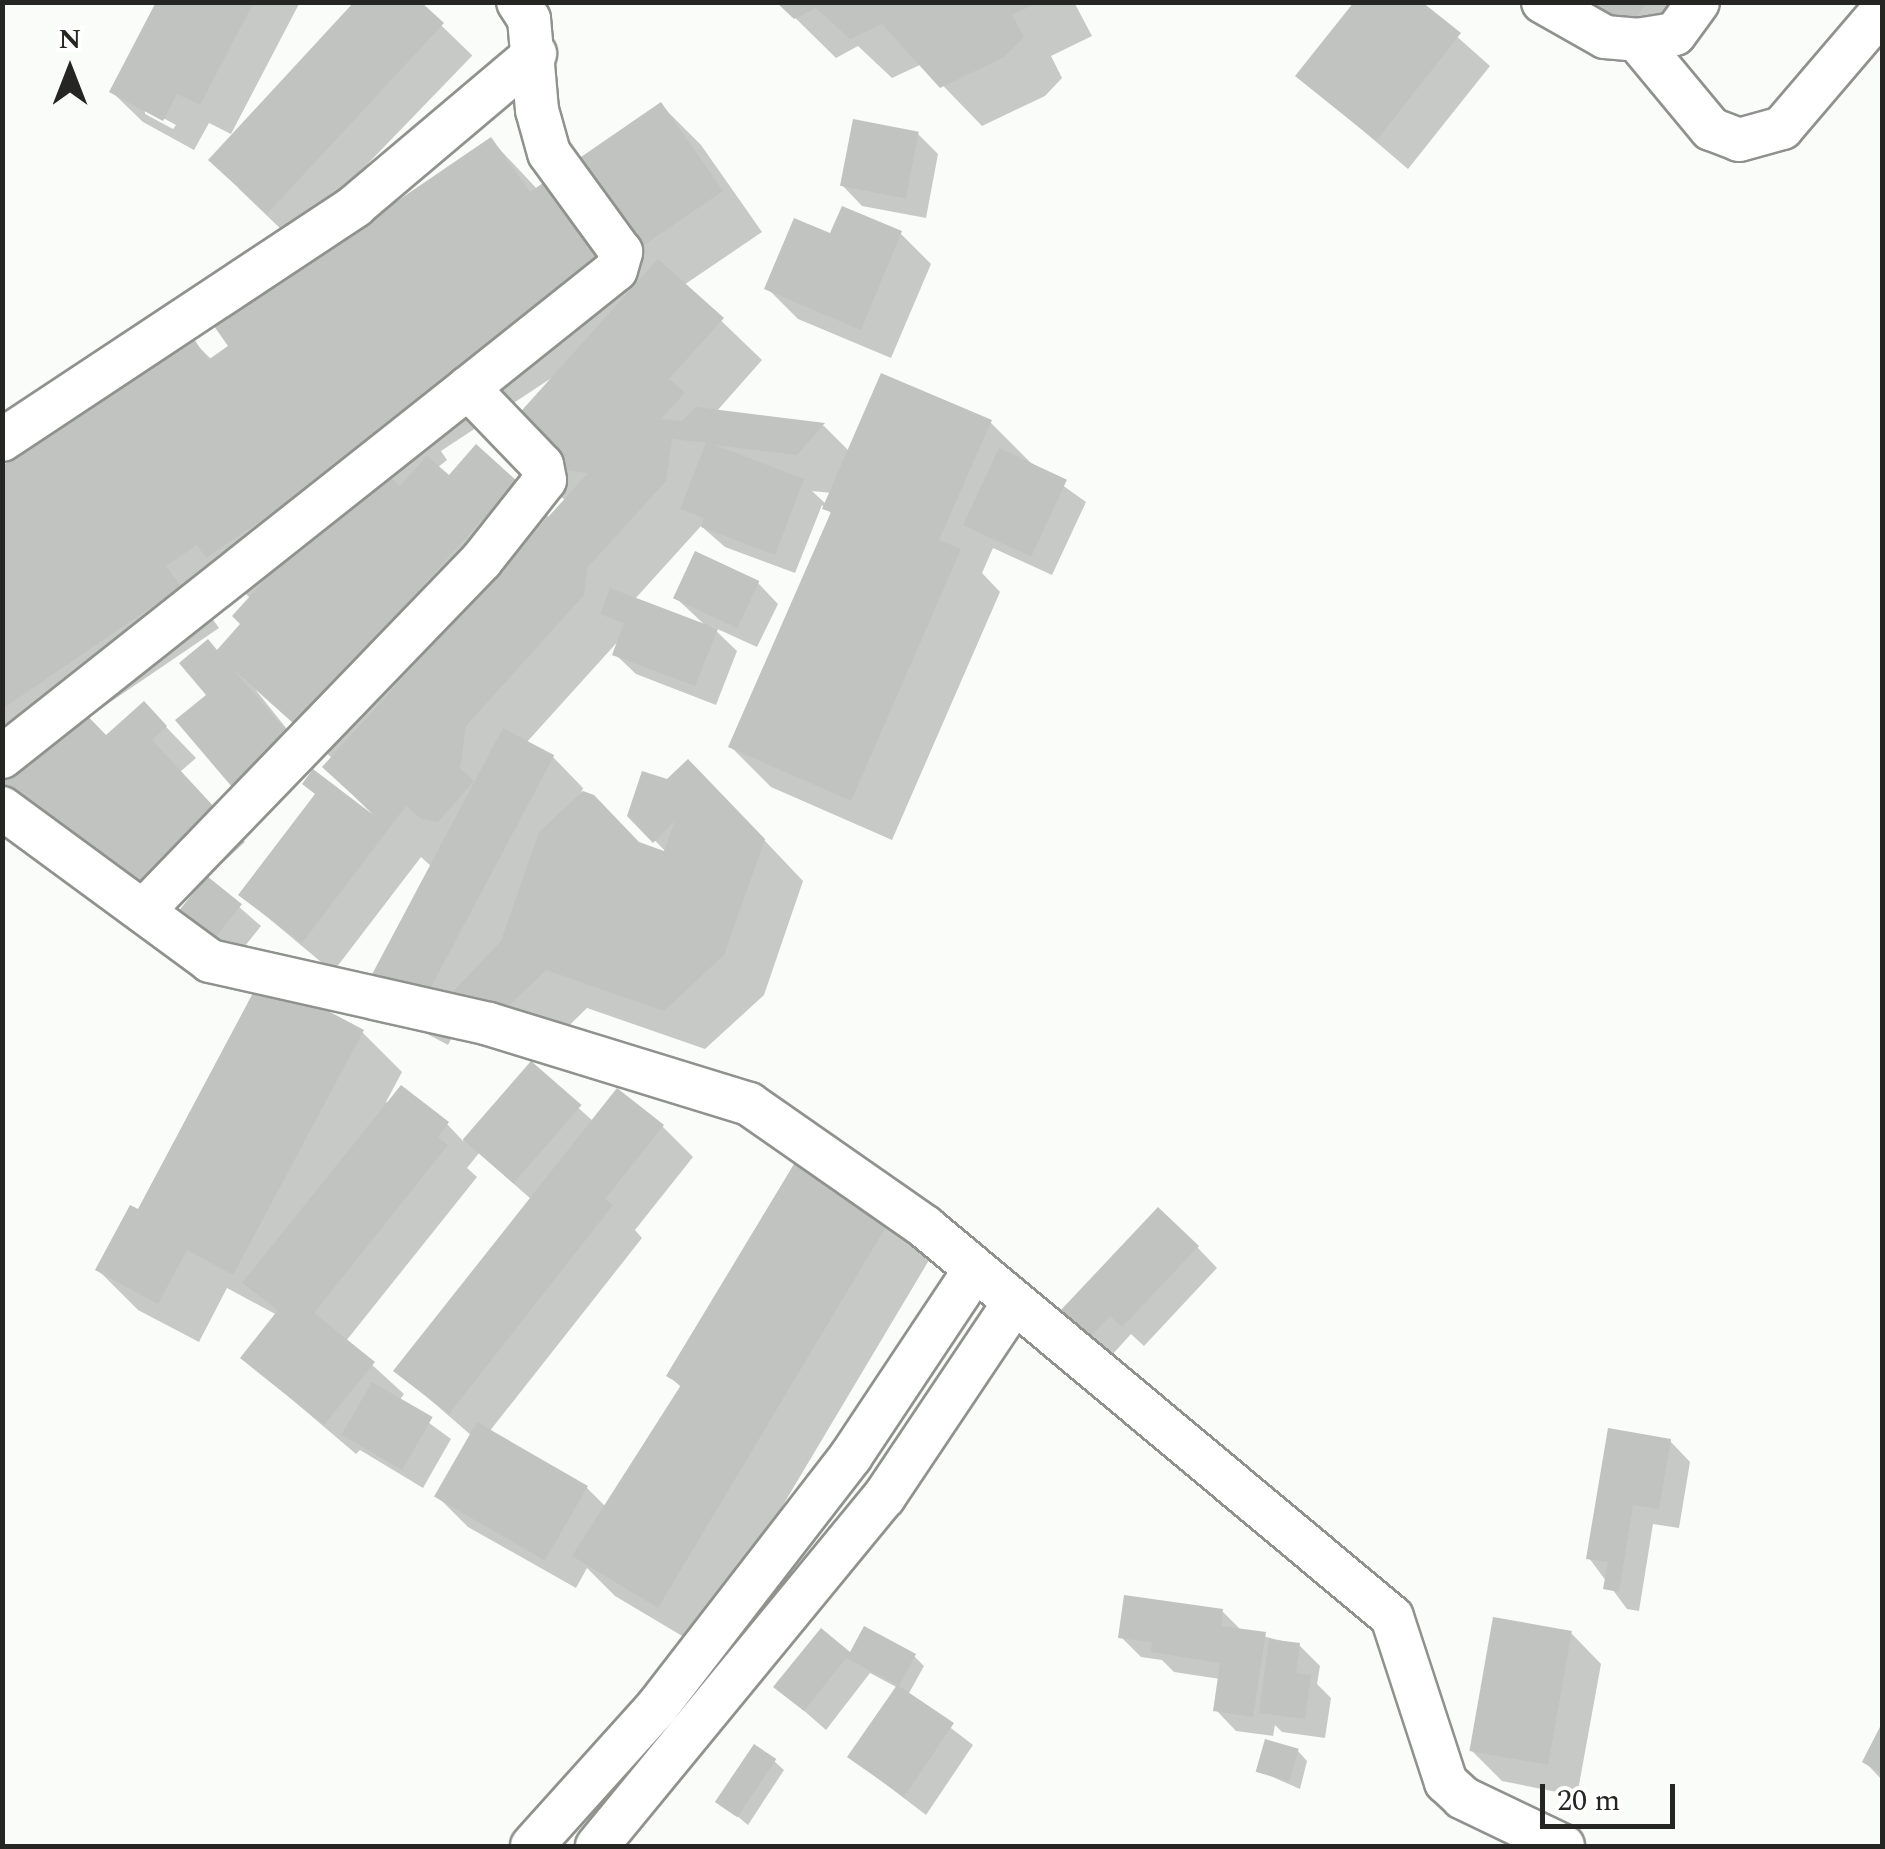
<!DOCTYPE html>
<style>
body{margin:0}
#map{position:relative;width:1885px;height:1849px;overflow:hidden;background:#f9fcf8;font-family:Spectral,serif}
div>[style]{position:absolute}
.shadow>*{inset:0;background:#0003;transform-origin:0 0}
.building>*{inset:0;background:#c0c3bf;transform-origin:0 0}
.roads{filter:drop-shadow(2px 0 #8f928e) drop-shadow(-2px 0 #8f928e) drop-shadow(0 2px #8f928e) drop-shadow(0 -2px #8f928e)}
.minor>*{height:42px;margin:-21px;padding:0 21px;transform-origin:21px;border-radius:21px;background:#fff}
span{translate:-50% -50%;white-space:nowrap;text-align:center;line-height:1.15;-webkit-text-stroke:10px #fff;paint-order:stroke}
.frame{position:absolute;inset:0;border:5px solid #252624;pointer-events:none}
.north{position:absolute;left:20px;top:20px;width:100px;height:100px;-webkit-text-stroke:8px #fff;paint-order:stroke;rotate:0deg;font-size:28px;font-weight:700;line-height:40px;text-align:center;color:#252624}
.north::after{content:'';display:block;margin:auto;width:35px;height:45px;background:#252624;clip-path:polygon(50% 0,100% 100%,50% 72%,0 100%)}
.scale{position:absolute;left:1540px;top:1784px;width:135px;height:45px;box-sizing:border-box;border:5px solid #252624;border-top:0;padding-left:12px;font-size:30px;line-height:35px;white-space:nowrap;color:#252624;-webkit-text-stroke:8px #fff;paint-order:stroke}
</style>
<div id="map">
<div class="shadow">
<div style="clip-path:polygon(evenodd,159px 2px,300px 2px,231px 134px,209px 123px,194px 150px,143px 122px,112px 92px,159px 2px,145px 108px,176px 125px,173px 129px,145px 114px,145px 108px)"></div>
<div style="left:417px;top:2px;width:77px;height:258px;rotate:44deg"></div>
<div style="clip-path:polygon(779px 2px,1074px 2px,1092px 36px,1051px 56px,1062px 78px,1045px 96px,982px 126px,922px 64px,892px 78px,858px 46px,836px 58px)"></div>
<div style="clip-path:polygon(1418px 2px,1490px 66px,1408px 169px,1299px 76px)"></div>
<div style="clip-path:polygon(1585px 2px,1701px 2px,1659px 58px)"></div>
<div style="clip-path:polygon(evenodd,661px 105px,701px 145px,762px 232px,684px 285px,762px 360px,716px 412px,824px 426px,850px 452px,990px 422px,1030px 462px,1086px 502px,1052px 575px,993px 548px,982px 573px,1000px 592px,892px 840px,771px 787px,731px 747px,833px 515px,822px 505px,795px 573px,725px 547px,701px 526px,634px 600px,707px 627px,675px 597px,758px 583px,778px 604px,757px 647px,711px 626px,737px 651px,716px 705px,636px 674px,615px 654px,621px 638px,526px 743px,553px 757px,583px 788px,581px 793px,593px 797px,641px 845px,669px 855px,630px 815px,728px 802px,803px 881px,764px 995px,705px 1049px,587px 1008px,539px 1055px,465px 1013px,448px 1045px,399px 1019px,432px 867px,421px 857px,333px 972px,241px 895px,371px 813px,325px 767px,333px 759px,255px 689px,310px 758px,254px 805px,233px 785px,209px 695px,218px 653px,243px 624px,251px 599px,237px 585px,204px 607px,219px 628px,87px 718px,107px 738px,144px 704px,196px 758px,180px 772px,245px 842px,206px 878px,261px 926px,224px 972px,191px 945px,200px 884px,152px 927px,2px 800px,2px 469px,192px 340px,212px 360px,491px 140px,538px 190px,661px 105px,556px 375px,540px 477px,566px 501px,550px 518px,476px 448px,449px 478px,437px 468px,447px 460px,441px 451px,556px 375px,661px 105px,812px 491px,832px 493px,827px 505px,812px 491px)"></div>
<div style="clip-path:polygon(918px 134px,938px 154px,926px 218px,862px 206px,842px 185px)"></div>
<div style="clip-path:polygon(900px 233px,931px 264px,891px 358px,798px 319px,767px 288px,832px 236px)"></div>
<div style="clip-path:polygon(362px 1032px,402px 1072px,386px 1102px,447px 1124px,463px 1141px,531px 1065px,594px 1122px,662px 1126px,693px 1157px,635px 1230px,642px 1238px,489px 1432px,586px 1487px,606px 1507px,682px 1388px,669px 1376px,815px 1135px,947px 1230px,699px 1646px,615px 1596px,587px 1568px,576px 1588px,468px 1527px,437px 1496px,472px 1436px,397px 1371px,532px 1200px,479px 1153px,467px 1168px,477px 1177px,346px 1341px,404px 1394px,399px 1401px,451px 1439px,423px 1488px,360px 1450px,356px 1454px,243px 1358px,277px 1315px,227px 1288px,199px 1342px,138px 1310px,98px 1270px,139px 1213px)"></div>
<div style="clip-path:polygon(1197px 1247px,1217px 1268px,1144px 1346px,1131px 1334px,1111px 1356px,1063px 1310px)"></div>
<div style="clip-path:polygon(1670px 1441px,1690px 1462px,1679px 1528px,1653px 1524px,1639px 1611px,1627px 1609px,1589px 1558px)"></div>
<div style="clip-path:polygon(1222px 1611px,1242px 1631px,1299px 1645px,1320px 1666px,1317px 1684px,1331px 1698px,1325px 1738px,1282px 1732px,1275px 1725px,1273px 1736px,1236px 1731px,1216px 1710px,1220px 1679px,1174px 1672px,1162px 1660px,1141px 1657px,1121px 1637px)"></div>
<div style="clip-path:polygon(1571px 1633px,1601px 1664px,1577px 1796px,1502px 1781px,1471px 1750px)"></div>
<div style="clip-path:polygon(851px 1655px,914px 1656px,924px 1666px,908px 1695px,973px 1745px,926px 1815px,850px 1757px,898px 1688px,870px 1673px,826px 1730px,777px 1687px)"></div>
<div style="clip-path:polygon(1882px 1729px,1882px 1780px,1865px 1762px)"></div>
<div style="clip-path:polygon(1298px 1751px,1307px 1761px,1300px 1789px,1259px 1771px)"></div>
<div style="clip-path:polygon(774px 1761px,784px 1770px,748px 1825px,719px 1801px)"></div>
</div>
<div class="building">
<div style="clip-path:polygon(156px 2px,254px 2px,200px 105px,177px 94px,163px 121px,109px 92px)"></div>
<div style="clip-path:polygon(354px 2px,421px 2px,444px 23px,267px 214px,208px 160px)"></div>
<div style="clip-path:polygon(776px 2px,1039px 2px,1012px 15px,1024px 37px,1004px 57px,940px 88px,882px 24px,850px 39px,816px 8px,794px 19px)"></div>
<div style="clip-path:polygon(1354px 2px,1422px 2px,1461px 33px,1376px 141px,1295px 76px)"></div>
<div style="clip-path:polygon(1592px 2px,1648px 2px,1627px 30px)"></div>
<div style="clip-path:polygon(661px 102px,723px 191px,403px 410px,409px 419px,206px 558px,197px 545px,166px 566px,181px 587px,2px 709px,2px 466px,192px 336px,208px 360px,228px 346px,214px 326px,491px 137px,530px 192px)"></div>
<div style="left:853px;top:119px;width:67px;height:68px;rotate:11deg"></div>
<div style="clip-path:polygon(842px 206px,902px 231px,861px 330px,764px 289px,794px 218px,830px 233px)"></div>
<div style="clip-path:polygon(658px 259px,724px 318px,669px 379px,685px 393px,661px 419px,682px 421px,696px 407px,825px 423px,797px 455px,715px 445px,804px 479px,775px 555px,701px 527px,704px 518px,680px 509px,706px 443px,672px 439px,666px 481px,587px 568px,584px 595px,466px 726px,460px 768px,474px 781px,438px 822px,421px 819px,406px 806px,302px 943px,238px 895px,315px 794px,302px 784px,313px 769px,380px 820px,322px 767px,588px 473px,527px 465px,497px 438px)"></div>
<div style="clip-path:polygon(881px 373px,992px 420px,939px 540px,961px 549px,851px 801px,728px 747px,831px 512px,822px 509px)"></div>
<div style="clip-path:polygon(476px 444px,517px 481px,297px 726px,233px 669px,291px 736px,232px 787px,175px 720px,206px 695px,179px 663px,208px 639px,217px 650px,240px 624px,232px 616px,372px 461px,400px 486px,427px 456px,449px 475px)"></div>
<div style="left:999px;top:448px;width:75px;height:85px;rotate:25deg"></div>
<div style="left:695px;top:551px;width:71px;height:52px;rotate:25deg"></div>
<div style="clip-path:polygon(610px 588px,718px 629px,695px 686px,612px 655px,624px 623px,600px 614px)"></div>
<div style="clip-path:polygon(144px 701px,167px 726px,152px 740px,217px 810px,120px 899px,2px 803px,2px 771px,76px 704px,106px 735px)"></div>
<div style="left:503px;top:728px;width:58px;height:295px;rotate:28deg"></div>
<div style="clip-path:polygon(688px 759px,765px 839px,724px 955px,664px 1011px,546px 970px,498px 1016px,447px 998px,501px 941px,539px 832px,583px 791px,594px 795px,639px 842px,664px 851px,675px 821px,653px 843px,627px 816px,642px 771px,667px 779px)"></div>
<div style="left:207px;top:876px;width:45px;height:63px;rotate:39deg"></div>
<div style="clip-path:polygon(262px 976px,364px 1030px,233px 1275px,187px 1250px,158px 1304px,95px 1270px,130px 1205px,138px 1209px)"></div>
<div style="left:531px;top:1061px;width:67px;height:104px;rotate:41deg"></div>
<div style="clip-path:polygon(401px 1085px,449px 1122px,438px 1137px,448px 1145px,314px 1313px,375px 1362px,324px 1425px,240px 1358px,278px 1310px,242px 1283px)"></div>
<div style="clip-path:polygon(617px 1088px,664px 1125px,605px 1199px,613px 1205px,449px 1414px,393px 1371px)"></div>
<div style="clip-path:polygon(814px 1131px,909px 1188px,658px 1608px,572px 1556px,681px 1385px,666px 1376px)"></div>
<div style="clip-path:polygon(1158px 1207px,1199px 1246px,1122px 1327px,1110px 1316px,1089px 1338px,1060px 1311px)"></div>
<div style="left:372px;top:1382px;width:70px;height:61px;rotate:30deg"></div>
<div style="left:477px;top:1422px;width:128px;height:86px;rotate:30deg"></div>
<div style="clip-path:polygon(1608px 1428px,1671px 1439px,1659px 1509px,1633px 1505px,1619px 1592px,1603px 1589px,1608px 1562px,1586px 1559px)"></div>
<div style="clip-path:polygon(1124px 1595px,1223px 1609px,1221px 1626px,1266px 1632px,1253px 1717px,1213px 1711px,1220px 1663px,1151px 1652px,1152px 1642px,1118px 1638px)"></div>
<div style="left:1493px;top:1617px;width:80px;height:136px;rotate:10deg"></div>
<div style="clip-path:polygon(864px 1626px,916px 1654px,899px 1686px,954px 1723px,904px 1797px,847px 1757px,897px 1685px,846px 1658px,804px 1711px,773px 1687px,821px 1628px,850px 1652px)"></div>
<div style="clip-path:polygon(1269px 1639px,1300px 1643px,1296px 1673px,1311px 1675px,1305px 1719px,1259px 1713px)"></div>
<div style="clip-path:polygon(1882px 1723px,1882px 1774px,1862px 1762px)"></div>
<div style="left:1265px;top:1739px;width:35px;height:34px;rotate:16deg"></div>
<div style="left:754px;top:1744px;width:27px;height:70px;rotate:34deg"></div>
</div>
<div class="roads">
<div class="minor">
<div style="left:1543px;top:2px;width:71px;rotate:29.4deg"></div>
<div style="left:1605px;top:37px;width:32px;rotate:5deg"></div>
<div style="left:1637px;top:40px;width:38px;rotate:-9deg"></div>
<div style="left:1675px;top:34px;width:39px;rotate:-54deg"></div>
<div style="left:1637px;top:40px;width:116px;rotate:50.3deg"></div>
<div style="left:1711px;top:129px;width:30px;rotate:21deg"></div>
<div style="left:1739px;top:140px;width:45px;rotate:-15.6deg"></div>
<div style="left:1782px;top:128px;width:154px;rotate:-49.5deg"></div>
<div style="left:2px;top:440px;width:424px;rotate:-33.5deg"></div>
<div style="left:355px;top:206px;width:236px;rotate:-40.2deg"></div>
<div style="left:2px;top:757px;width:594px;rotate:-38.37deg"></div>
<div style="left:2px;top:808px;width:258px;rotate:36.3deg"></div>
<div style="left:210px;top:961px;width:286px;rotate:12.7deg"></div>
<div style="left:489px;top:1024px;width:272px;rotate:17.1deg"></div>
<div style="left:749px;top:1104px;width:215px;rotate:34.9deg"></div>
<div style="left:925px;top:1227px;width:608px;rotate:39.87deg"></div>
<div style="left:1392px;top:1617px;width:174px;rotate:71.9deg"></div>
<div style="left:1446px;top:1782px;width:23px;rotate:43deg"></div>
<div style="left:1463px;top:1798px;width:111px;rotate:25.6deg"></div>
<div style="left:143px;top:911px;width:487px;rotate:-46deg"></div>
<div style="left:481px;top:561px;width:103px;rotate:-51.7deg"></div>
<div style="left:545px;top:480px;width:15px;rotate:-101deg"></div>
<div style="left:542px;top:465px;width:107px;rotate:-133.9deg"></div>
<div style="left:468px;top:388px;width:189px;rotate:-38.6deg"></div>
<div style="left:616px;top:270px;width:19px;rotate:-74deg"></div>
<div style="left:621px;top:252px;width:122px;rotate:-126deg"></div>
<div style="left:549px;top:153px;width:45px;rotate:-105.6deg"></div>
<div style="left:537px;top:110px;width:91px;rotate:-95deg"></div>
<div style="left:529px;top:19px;width:20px;rotate:-123deg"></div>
<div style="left:532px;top:1846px;width:187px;rotate:-48deg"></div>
<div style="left:657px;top:1707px;width:317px;rotate:-52.3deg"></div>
<div style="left:851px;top:1456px;width:222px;rotate:-56.4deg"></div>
<div style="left:597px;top:1846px;width:452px;rotate:-50.6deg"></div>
<div style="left:884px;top:1497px;width:230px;rotate:-56.2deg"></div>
</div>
</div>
<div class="frame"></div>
<div class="north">N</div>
<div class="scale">20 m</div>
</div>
